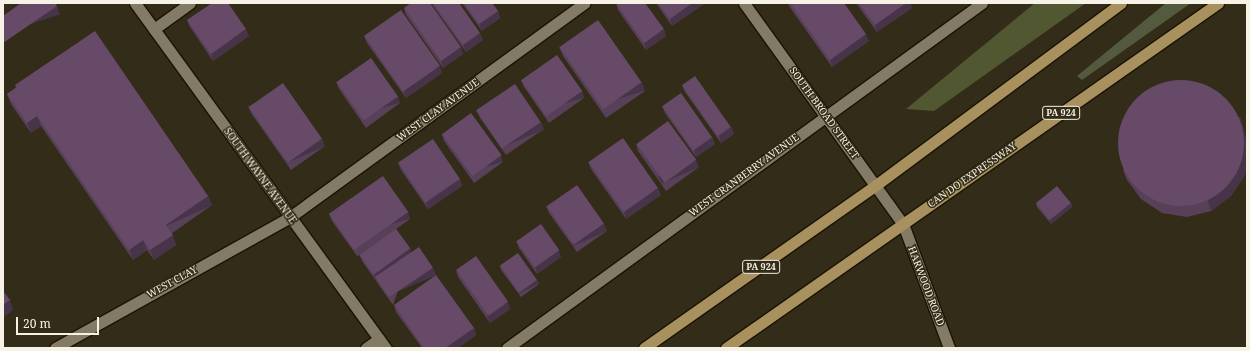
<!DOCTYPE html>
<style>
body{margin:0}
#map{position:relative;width:1250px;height:351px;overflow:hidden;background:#332c18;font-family:"Noto Serif",serif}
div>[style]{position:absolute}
.green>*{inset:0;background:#545a3e}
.forest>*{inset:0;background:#515831}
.roads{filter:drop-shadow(1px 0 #1b1403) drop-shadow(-1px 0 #1b1403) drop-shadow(0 1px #1b1403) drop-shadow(0 -1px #1b1403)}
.service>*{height:11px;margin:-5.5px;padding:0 5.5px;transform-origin:5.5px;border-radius:5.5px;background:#837b65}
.minor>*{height:11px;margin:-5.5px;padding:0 5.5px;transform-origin:5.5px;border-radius:5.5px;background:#837b65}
.tertiary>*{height:11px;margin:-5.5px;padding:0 5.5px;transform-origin:5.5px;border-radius:5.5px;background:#837b65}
.primary>*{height:11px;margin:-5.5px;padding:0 5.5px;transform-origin:5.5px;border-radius:5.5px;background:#a8915f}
.wall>*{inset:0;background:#584059}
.shaded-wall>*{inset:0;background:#473449;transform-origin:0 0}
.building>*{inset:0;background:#664a68;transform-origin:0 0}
.round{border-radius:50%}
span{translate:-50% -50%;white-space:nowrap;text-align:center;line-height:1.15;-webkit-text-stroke:3px #332c18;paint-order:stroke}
.shield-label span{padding:1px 3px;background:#332c18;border:1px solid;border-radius:3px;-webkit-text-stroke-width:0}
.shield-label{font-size:9px;color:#f6f2e5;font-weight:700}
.street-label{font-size:10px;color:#f6f2e5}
.frame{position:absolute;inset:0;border:4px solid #f6f2e5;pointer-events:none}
.scale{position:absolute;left:16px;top:317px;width:83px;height:18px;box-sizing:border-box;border:2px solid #f6f2e5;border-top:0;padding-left:5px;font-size:12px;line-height:14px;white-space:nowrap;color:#f6f2e5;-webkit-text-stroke:3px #332c18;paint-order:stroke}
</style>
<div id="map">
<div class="green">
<div style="clip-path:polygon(1166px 3px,1191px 3px,1082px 80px,1077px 76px)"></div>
</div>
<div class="forest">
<div style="clip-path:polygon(1035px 3px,1086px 3px,934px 111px,906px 109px)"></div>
</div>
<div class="roads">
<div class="service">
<div style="left:154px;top:29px;width:44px;rotate:-35.8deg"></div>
<div style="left:366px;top:348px;width:16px;rotate:-35deg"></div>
</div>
<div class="minor">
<div style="left:135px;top:3px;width:427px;rotate:54deg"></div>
<div style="left:744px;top:3px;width:272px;rotate:54.3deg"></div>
<div style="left:55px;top:348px;width:269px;rotate:-29.1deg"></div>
<div style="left:290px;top:217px;width:364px;rotate:-36deg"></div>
<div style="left:507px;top:348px;width:587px;rotate:-35.99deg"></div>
</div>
<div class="tertiary">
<div style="left:903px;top:224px;width:132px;rotate:69.6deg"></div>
</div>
<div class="primary">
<div style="left:644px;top:348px;width:284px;rotate:-35.1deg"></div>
<div style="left:876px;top:185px;width:305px;rotate:-36.6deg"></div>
<div style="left:726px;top:348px;width:601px;rotate:-35.04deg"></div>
</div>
</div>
<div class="wall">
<div style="clip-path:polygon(431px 3px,459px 3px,483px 40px,466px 52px)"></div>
<div style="clip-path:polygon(462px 3px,492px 3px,498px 11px,500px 18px,482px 31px)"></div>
<div style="clip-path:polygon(616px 3px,666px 36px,646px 50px,618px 10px)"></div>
<div style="clip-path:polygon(656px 3px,703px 3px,704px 4px,672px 26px)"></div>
<div style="clip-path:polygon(788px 3px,844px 3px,869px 41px,832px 67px,789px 6px)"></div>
<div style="clip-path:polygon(856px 3px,910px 3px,912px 8px,877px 32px)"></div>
<div style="clip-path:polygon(404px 8px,463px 54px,443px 68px,406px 15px)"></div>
<div style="clip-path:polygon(187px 20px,249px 36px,213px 61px,190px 27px)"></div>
<div style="clip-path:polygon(364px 36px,442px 73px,406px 98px,367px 43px)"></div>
<div style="clip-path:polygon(559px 47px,645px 91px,606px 118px,563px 56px)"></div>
<div style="clip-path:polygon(521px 80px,582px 91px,584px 98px,549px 123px,524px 87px)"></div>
<div style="clip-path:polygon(336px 82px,400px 103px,366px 128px,339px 89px)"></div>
<div style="clip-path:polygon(15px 85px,208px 196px,212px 205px,171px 234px,176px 245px,154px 260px,147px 250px,133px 260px,41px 126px,31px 133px,11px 104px,7px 94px,16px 88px)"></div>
<div style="clip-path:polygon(682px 85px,731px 127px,734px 134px,721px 143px,685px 92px)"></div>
<div style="clip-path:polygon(248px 106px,325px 146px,291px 170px,251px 113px)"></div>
<div style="clip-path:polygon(662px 106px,712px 137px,715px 144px,696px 157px,665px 113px)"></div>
<div style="clip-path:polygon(477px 111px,544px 129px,506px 155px,480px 118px)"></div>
<div style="clip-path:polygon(1240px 117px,1243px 127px,1247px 144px,1247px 161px,1245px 175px,1231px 196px,1211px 211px,1187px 217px,1162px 213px,1141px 199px,1127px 180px,1123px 170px)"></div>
<div style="clip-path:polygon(442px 134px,503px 162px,474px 183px,444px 141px)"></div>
<div style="clip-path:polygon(636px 144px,699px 167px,666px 191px,638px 151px)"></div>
<div style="clip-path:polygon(588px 162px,661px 195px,626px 219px,591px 169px)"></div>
<div style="clip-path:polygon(398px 163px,460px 179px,462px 186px,428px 209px,401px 170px)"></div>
<div style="clip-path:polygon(1036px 203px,1071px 203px,1072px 207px,1051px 224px,1037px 207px)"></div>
<div style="clip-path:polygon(546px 206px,604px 224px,607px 231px,577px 252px,549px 213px)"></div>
<div style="clip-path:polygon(408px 212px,410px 219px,396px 229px,410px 248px,411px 252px,393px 305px,378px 284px,376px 280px,376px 281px,362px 261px,360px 255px,357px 256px,332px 221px,329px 214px)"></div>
<div style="clip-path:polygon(516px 241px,561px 257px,537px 274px,519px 248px)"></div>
<div style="clip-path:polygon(500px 266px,537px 280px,539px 284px,521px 297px,501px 270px)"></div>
<div style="clip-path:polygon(456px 270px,510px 309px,490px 323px,458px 277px)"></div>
<div style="clip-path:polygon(394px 305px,474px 328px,476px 335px,458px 348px,422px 348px,396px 312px)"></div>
</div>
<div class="shaded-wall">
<div style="clip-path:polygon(692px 3px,703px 3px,704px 4px,672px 26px,670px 19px)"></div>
<div style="clip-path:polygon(906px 3px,910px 3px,912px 8px,877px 32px,875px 25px)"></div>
<div style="left:57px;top:6px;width:9px;height:65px;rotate:72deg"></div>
<div style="clip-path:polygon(498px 11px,500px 18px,482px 31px,479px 24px)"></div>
<div style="clip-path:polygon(246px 29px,249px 36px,213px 61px,211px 54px)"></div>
<div style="clip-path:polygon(664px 29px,666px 36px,646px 50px,644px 43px)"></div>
<div style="clip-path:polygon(480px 33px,483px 40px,466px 52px,463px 45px)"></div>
<div style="clip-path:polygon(866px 34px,869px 41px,832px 67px,830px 60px)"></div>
<div style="clip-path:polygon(461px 47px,463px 54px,443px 68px,441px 61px)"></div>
<div style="clip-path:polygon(440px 66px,442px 73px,406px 98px,403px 91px)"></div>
<div style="left:642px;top:82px;width:9px;height:47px;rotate:72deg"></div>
<div style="left:582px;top:91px;width:7px;height:43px;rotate:74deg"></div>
<div style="left:398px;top:96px;width:7px;height:42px;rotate:74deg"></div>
<div style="clip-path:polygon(37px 116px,41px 126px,31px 133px,27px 123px)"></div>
<div style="clip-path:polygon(1240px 117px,1243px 127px,1247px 144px,1247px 161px,1245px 175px,1231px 196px,1211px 211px,1208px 201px)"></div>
<div style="left:541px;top:122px;width:8px;height:46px;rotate:67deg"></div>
<div style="clip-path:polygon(731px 127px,734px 134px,721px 143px,719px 136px)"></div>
<div style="clip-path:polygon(712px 137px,715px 144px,696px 157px,694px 150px)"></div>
<div style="left:322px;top:139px;width:8px;height:42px;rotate:67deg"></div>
<div style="left:501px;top:155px;width:7px;height:36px;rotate:74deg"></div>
<div style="left:696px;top:160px;width:8px;height:41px;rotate:67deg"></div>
<div style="clip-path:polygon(460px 179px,462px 186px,428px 209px,426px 203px)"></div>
<div style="clip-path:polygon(658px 188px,661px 195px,626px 219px,624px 212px)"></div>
<div style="left:208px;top:196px;width:10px;height:51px;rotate:66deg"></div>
<div style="clip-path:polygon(1071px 203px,1072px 207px,1051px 224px,1049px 220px)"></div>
<div style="left:408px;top:212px;width:7px;height:65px;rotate:74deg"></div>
<div style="left:604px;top:224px;width:8px;height:37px;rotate:67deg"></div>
<div style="clip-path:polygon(173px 235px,176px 245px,154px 260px,150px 250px)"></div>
<div style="clip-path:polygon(143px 240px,147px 250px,133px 260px,129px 250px)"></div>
<div style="clip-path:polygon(410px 248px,412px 255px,375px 277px,376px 280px,376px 281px,373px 274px)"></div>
<div style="clip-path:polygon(559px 250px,561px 257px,537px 274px,535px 267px)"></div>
<div style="left:433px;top:268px;width:8px;height:52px;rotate:67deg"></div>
<div style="left:537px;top:280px;width:4px;height:22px;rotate:63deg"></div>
<div style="clip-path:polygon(10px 300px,13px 310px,3px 318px,3px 305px)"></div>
<div style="clip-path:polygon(508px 302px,510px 309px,490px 323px,487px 316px)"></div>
<div style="clip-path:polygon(474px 328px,476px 335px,458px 348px,445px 348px)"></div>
</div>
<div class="building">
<div style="clip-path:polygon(21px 3px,55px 3px,57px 6px,3px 43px,3px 16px)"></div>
<div style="clip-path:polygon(212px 3px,228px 3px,246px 29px,211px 54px,187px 20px)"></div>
<div style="clip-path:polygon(411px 3px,430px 3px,461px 47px,441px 61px,404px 8px)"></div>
<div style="clip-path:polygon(433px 3px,459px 3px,480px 33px,463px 45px)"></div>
<div style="clip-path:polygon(464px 3px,492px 3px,498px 11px,479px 24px)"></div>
<div style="clip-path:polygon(616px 3px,645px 3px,664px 29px,644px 43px)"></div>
<div style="clip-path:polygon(658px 3px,692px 3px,670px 19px)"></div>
<div style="clip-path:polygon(790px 3px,844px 3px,866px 34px,830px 60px)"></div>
<div style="clip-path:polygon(859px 3px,906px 3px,875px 25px)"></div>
<div style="left:401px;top:10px;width:68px;height:45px;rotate:55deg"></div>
<div style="left:598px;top:20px;width:76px;height:47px;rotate:55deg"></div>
<div style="clip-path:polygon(95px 31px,208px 196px,166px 225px,173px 235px,150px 250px,143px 240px,129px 250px,37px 116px,27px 123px,7px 94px,17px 87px,15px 85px)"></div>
<div style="left:557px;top:55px;width:44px;height:44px;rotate:55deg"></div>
<div style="left:371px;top:58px;width:47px;height:42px;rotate:55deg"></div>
<div style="left:695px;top:76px;width:62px;height:16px;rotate:55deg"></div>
<div class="round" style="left:1118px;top:80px;width:126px;height:126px"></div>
<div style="left:283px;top:83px;width:68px;height:42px;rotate:55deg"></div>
<div style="left:515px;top:84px;width:46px;height:47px;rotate:56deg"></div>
<div style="left:681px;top:93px;width:54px;height:23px;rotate:55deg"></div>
<div style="left:471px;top:113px;width:52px;height:36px;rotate:54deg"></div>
<div style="left:668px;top:121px;width:48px;height:39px;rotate:54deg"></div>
<div style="left:623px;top:138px;width:61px;height:42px;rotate:55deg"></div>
<div style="left:433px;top:139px;width:48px;height:42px;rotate:56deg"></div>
<div style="left:383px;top:176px;width:44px;height:66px;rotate:55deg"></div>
<div style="left:577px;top:185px;width:47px;height:37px;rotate:55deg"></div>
<div style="left:1057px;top:186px;width:22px;height:27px;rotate:51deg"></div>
<div style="left:541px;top:224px;width:32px;height:30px;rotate:55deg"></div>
<div style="left:396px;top:229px;width:24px;height:45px;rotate:54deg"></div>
<div style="left:419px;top:247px;width:25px;height:53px;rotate:56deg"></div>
<div style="left:518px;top:253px;width:33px;height:22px;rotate:55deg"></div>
<div style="left:476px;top:256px;width:56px;height:24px;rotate:55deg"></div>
<div style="clip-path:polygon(436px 275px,474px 328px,445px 348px,424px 348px,394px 305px)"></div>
<div style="clip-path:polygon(3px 291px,10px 300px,3px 305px)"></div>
</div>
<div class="shield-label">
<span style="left:1061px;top:113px">PA 924</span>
<span style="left:761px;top:267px">PA 924</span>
</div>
<div class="street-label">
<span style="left:438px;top:110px;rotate:-36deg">WEST CLAY AVENUE</span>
<span style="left:824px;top:113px;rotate:54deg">SOUTH BROAD STREET</span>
<span style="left:744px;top:175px;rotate:-36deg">WEST CRANBERRY AVENUE</span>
<span style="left:972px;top:175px;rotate:-35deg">CAN DO EXPRESSWAY</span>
<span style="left:260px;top:176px;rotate:54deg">SOUTH WAYNE AVENUE</span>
<span style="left:172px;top:282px;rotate:-29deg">WEST CLAY</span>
<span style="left:926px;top:286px;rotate:69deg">HARWOOD ROAD</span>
</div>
<div class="frame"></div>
<div class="scale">20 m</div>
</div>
